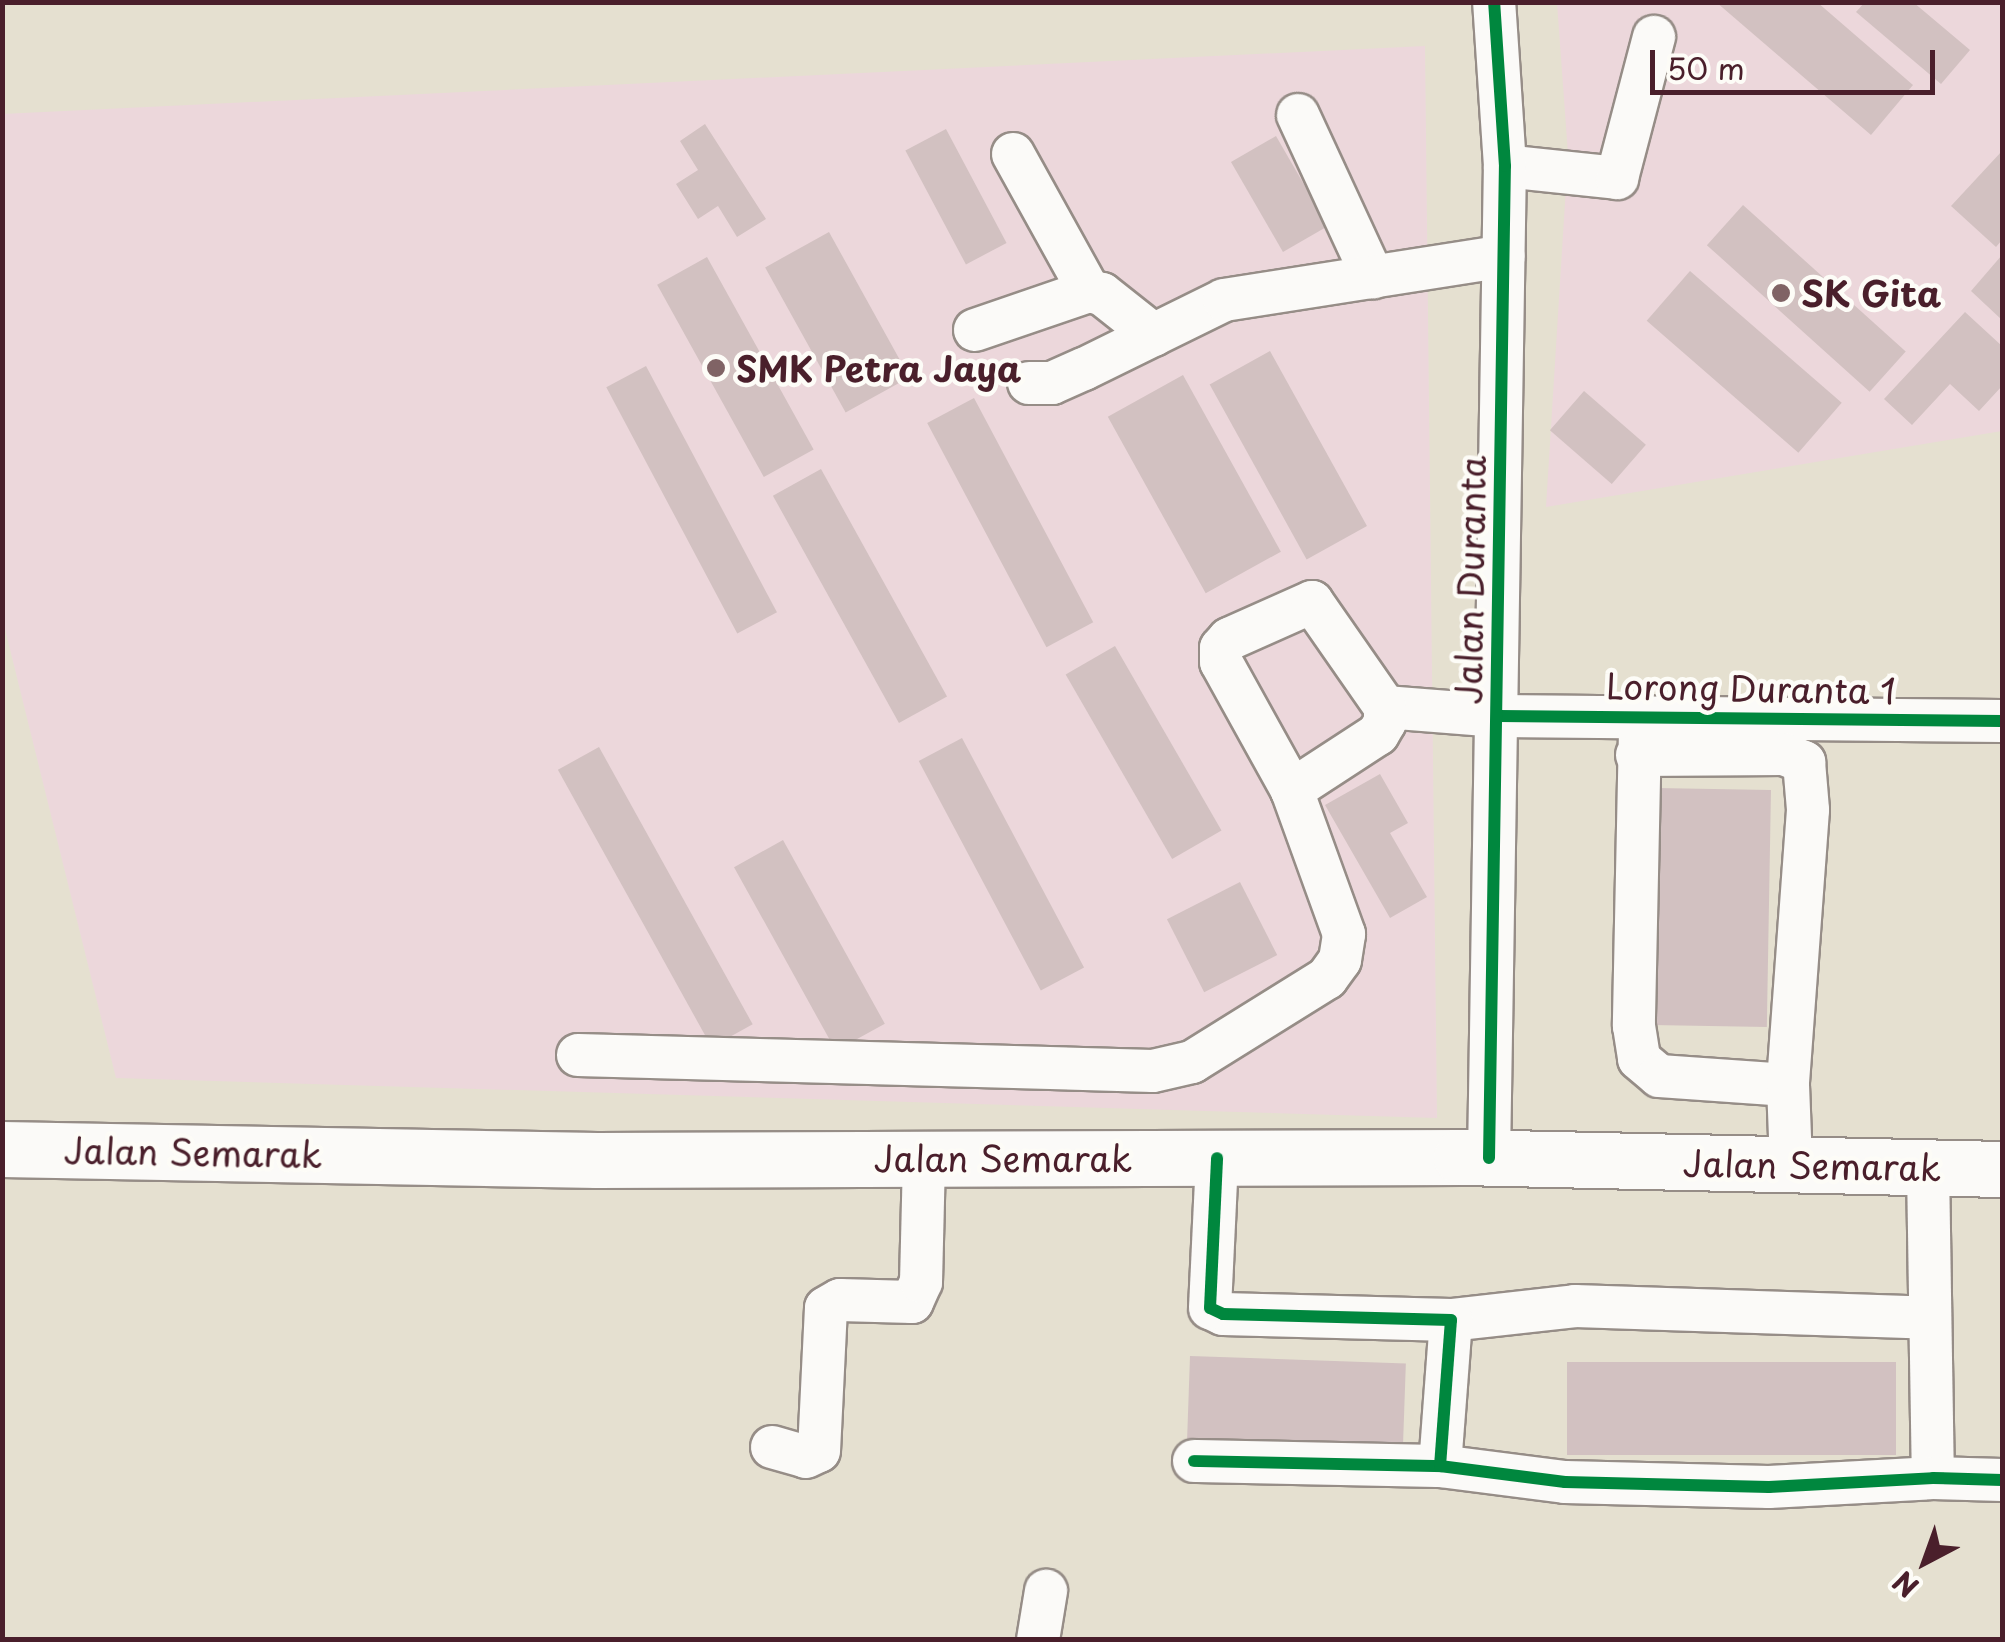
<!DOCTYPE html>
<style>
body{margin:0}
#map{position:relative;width:2005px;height:1642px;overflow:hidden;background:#e5e0d0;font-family:"Playpen Sans",sans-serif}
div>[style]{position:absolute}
.built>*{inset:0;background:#ecd7db}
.building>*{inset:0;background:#d2c1c1;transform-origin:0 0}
.roads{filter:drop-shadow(2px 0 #968d87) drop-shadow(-2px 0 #968d87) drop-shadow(0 2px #968d87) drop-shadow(0 -2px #968d87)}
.minor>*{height:42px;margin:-21px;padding:0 21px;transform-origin:21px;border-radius:21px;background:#fbfaf8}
.major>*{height:55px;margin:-27.5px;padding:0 27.5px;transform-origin:27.5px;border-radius:27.5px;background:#fbfaf8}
.cycleway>*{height:12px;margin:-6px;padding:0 6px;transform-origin:6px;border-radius:6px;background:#00873e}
.dots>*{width:28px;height:28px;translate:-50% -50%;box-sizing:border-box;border:5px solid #fdfcf7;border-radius:50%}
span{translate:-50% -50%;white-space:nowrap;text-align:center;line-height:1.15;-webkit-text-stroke:9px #fdfcf7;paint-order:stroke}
.poi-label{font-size:35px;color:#4a1f2b;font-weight:700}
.left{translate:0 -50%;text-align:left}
.street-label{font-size:35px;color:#4a1f2b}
.frame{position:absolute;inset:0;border:5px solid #4a1f2b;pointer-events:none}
.north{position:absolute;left:1875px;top:1512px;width:100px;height:100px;-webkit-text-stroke:8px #fdfcf7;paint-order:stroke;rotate:221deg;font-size:28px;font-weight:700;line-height:40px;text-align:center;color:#4a1f2b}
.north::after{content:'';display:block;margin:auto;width:35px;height:45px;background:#4a1f2b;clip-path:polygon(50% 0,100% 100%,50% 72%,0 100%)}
.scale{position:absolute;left:1650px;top:50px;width:285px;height:45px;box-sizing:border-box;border:5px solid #4a1f2b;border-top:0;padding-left:12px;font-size:30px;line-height:35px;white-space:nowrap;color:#4a1f2b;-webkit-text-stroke:8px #fdfcf7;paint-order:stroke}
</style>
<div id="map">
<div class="built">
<div style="clip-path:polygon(1557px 3px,2002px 3px,2002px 431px,1546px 507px,1568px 154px)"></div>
<div style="clip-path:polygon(1425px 46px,1437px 1118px,116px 1078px,3px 621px,2px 114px)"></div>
</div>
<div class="building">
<div style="clip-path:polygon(1716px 2px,1817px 2px,1913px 85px,1871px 135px)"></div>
<div style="clip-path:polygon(1865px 2px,1913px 2px,1970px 50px,1941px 84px,1856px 12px)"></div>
<div style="clip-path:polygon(705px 124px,766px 219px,737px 237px,718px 206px,698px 219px,676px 184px,698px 170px,680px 141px)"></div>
<div style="left:946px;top:129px;width:129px;height:46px;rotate:62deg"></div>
<div style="left:1276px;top:136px;width:104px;height:52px;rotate:60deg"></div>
<div style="clip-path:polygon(2002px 151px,2002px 240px,1996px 247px,1951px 206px)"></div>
<div style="left:1743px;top:205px;width:219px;height:54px;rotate:42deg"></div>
<div style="left:829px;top:232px;width:166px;height:73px;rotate:61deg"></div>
<div style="clip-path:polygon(2002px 255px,2002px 320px,1971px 291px)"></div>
<div style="left:707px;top:257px;width:220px;height:57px;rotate:61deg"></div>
<div style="left:1690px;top:271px;width:201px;height:66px;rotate:41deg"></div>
<div style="clip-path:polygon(1965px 312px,2002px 346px,2002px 386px,1979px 411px,1950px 384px,1912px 425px,1884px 399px)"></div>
<div style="left:1270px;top:351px;width:200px;height:69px;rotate:61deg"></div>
<div style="left:646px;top:366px;width:279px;height:45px;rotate:62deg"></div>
<div style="left:1183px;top:375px;width:202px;height:86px;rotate:61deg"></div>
<div style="left:1584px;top:391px;width:82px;height:52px;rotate:41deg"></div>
<div style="left:974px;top:398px;width:254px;height:53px;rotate:62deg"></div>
<div style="left:821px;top:469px;width:260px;height:55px;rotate:61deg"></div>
<div style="left:1115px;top:646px;width:213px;height:57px;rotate:60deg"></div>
<div style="left:962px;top:738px;width:260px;height:49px;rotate:62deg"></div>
<div style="left:599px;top:747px;width:317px;height:47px;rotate:61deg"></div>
<div style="clip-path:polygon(1380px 774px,1408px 823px,1390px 833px,1427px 897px,1390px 918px,1325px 805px)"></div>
<div style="left:1656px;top:788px;width:115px;height:237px;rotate:1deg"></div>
<div style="left:783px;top:840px;width:210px;height:56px;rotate:61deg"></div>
<div style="left:1240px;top:882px;width:82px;height:82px;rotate:63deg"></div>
<div style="left:1190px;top:1356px;width:216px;height:86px;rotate:2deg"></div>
<div style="left:1567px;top:1362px;width:329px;height:93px"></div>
</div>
<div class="roads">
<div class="minor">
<div style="left:1298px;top:115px;width:179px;rotate:65.2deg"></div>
<div style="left:1013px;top:154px;width:157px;rotate:61deg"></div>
<div style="left:1505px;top:166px;width:113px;rotate:6.1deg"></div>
<div style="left:1617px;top:178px;width:146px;rotate:-75.3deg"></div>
<div style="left:975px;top:330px;width:120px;rotate:-18.9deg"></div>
<div style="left:1089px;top:291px;width:13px;rotate:13deg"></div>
<div style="left:1102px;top:294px;width:66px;rotate:38.3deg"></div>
<div style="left:1029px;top:383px;width:23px"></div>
<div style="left:1052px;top:383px;width:35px;rotate:-24deg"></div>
<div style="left:1084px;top:369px;width:156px;rotate:-26.2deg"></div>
<div style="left:1224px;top:300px;width:283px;rotate:-8.9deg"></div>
<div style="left:1385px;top:707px;width:114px;rotate:4.5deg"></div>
<div style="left:1499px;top:716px;width:503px;rotate:0.57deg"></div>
<div style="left:1640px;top:731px;width:295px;rotate:91.2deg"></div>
<div style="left:1634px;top:1026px;width:33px;rotate:81deg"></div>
<div style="left:1639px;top:1059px;width:26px;rotate:40deg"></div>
<div style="left:1659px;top:1076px;width:129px;rotate:4deg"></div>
<div style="left:1637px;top:755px;width:147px;rotate:-0.4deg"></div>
<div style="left:1784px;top:754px;width:22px;rotate:22deg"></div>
<div style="left:1804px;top:762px;width:48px;rotate:85.2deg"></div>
<div style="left:1808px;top:810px;width:276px;rotate:94.2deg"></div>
<div style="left:1788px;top:1085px;width:79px;rotate:87.8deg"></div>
<div style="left:578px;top:1055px;width:575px;rotate:1.59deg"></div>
<div style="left:1153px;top:1071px;width:40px;rotate:-13deg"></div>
<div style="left:1192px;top:1062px;width:159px;rotate:-31.9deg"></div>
<div style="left:1327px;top:978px;width:22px;rotate:-54deg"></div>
<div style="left:1340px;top:960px;width:26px;rotate:-81deg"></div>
<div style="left:1344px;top:934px;width:153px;rotate:-109.9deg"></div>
<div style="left:1292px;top:790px;width:146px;rotate:-119deg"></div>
<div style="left:1221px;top:662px;width:14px;rotate:-90deg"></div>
<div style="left:1221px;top:648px;width:12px;rotate:-48deg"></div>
<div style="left:1229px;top:639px;width:91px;rotate:-24deg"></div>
<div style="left:1312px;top:602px;width:128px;rotate:55.2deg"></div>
<div style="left:1385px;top:707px;width:15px;rotate:90deg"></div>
<div style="left:1385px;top:722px;width:14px;rotate:120deg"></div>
<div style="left:1378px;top:734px;width:103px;rotate:146.9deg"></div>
<div style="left:1489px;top:1158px;width:992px;rotate:-89.08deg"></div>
<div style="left:1505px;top:166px;width:164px;rotate:-93.8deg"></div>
<div style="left:1928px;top:1167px;width:311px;rotate:89.1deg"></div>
<div style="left:1451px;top:1320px;width:125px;rotate:-6.4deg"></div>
<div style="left:1575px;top:1306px;width:355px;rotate:1.9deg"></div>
<div style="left:772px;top:1447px;width:35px;rotate:16deg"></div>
<div style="left:806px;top:1457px;width:14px;rotate:-25deg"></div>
<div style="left:819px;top:1451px;width:143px;rotate:-87.2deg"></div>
<div style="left:826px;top:1308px;width:16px;rotate:-30deg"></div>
<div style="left:840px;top:1300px;width:72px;rotate:1.6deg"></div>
<div style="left:912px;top:1302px;width:22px;rotate:-66deg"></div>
<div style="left:921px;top:1282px;width:123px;rotate:-88.6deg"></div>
<div style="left:1194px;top:1461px;width:246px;rotate:1.2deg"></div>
<div style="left:1440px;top:1466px;width:146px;rotate:-85.7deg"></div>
<div style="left:1451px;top:1320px;width:228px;rotate:-178.5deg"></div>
<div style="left:1223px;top:1314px;width:14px;rotate:-155deg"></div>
<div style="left:1210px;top:1308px;width:150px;rotate:-87.3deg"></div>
<div style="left:1440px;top:1466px;width:126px;rotate:7.3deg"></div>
<div style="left:1565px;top:1482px;width:204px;rotate:1.4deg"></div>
<div style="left:1769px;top:1487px;width:164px;rotate:-3.1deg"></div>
<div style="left:1933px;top:1478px;width:69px;rotate:1.7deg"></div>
<div style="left:1038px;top:1640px;width:50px;rotate:-80.7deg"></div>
</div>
<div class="major">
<div style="left:2px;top:1149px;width:595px;rotate:1.06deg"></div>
<div style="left:597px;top:1160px;width:864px;rotate:-0.2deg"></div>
<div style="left:1461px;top:1157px;width:541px;rotate:1.27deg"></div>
</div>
</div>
<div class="cycleway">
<div style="left:1499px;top:716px;width:503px;rotate:0.57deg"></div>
<div style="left:1489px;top:1158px;width:992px;rotate:-89.08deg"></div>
<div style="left:1505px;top:166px;width:164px;rotate:-93.8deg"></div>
<div style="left:1194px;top:1461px;width:246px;rotate:1.2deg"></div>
<div style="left:1440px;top:1466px;width:146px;rotate:-85.7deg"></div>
<div style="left:1451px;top:1320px;width:228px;rotate:-178.5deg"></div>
<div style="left:1223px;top:1314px;width:14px;rotate:-155deg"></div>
<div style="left:1210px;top:1308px;width:150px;rotate:-87.3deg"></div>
<div style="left:1440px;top:1466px;width:126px;rotate:7.3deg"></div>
<div style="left:1565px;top:1482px;width:204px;rotate:1.4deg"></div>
<div style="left:1769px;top:1487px;width:164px;rotate:-3.1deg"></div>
<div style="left:1933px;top:1478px;width:69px;rotate:1.7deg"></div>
</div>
<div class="dots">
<div style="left:1781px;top:293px;background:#806365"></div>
<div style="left:716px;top:368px;background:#806365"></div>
</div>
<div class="poi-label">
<span class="left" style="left:1801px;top:293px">SK Gita</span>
<span class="left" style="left:736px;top:368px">SMK Petra Jaya</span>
</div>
<div class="street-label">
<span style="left:1470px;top:580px;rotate:-89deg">Jalan Duranta</span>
<span style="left:1751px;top:688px;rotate:1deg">Lorong Duranta 1</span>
<span style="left:193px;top:1152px;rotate:1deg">Jalan Semarak</span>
<span style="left:1003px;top:1158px">Jalan Semarak</span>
<span style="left:1812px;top:1165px;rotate:1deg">Jalan Semarak</span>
</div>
<div class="frame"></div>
<div class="north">N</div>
<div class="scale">50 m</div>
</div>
